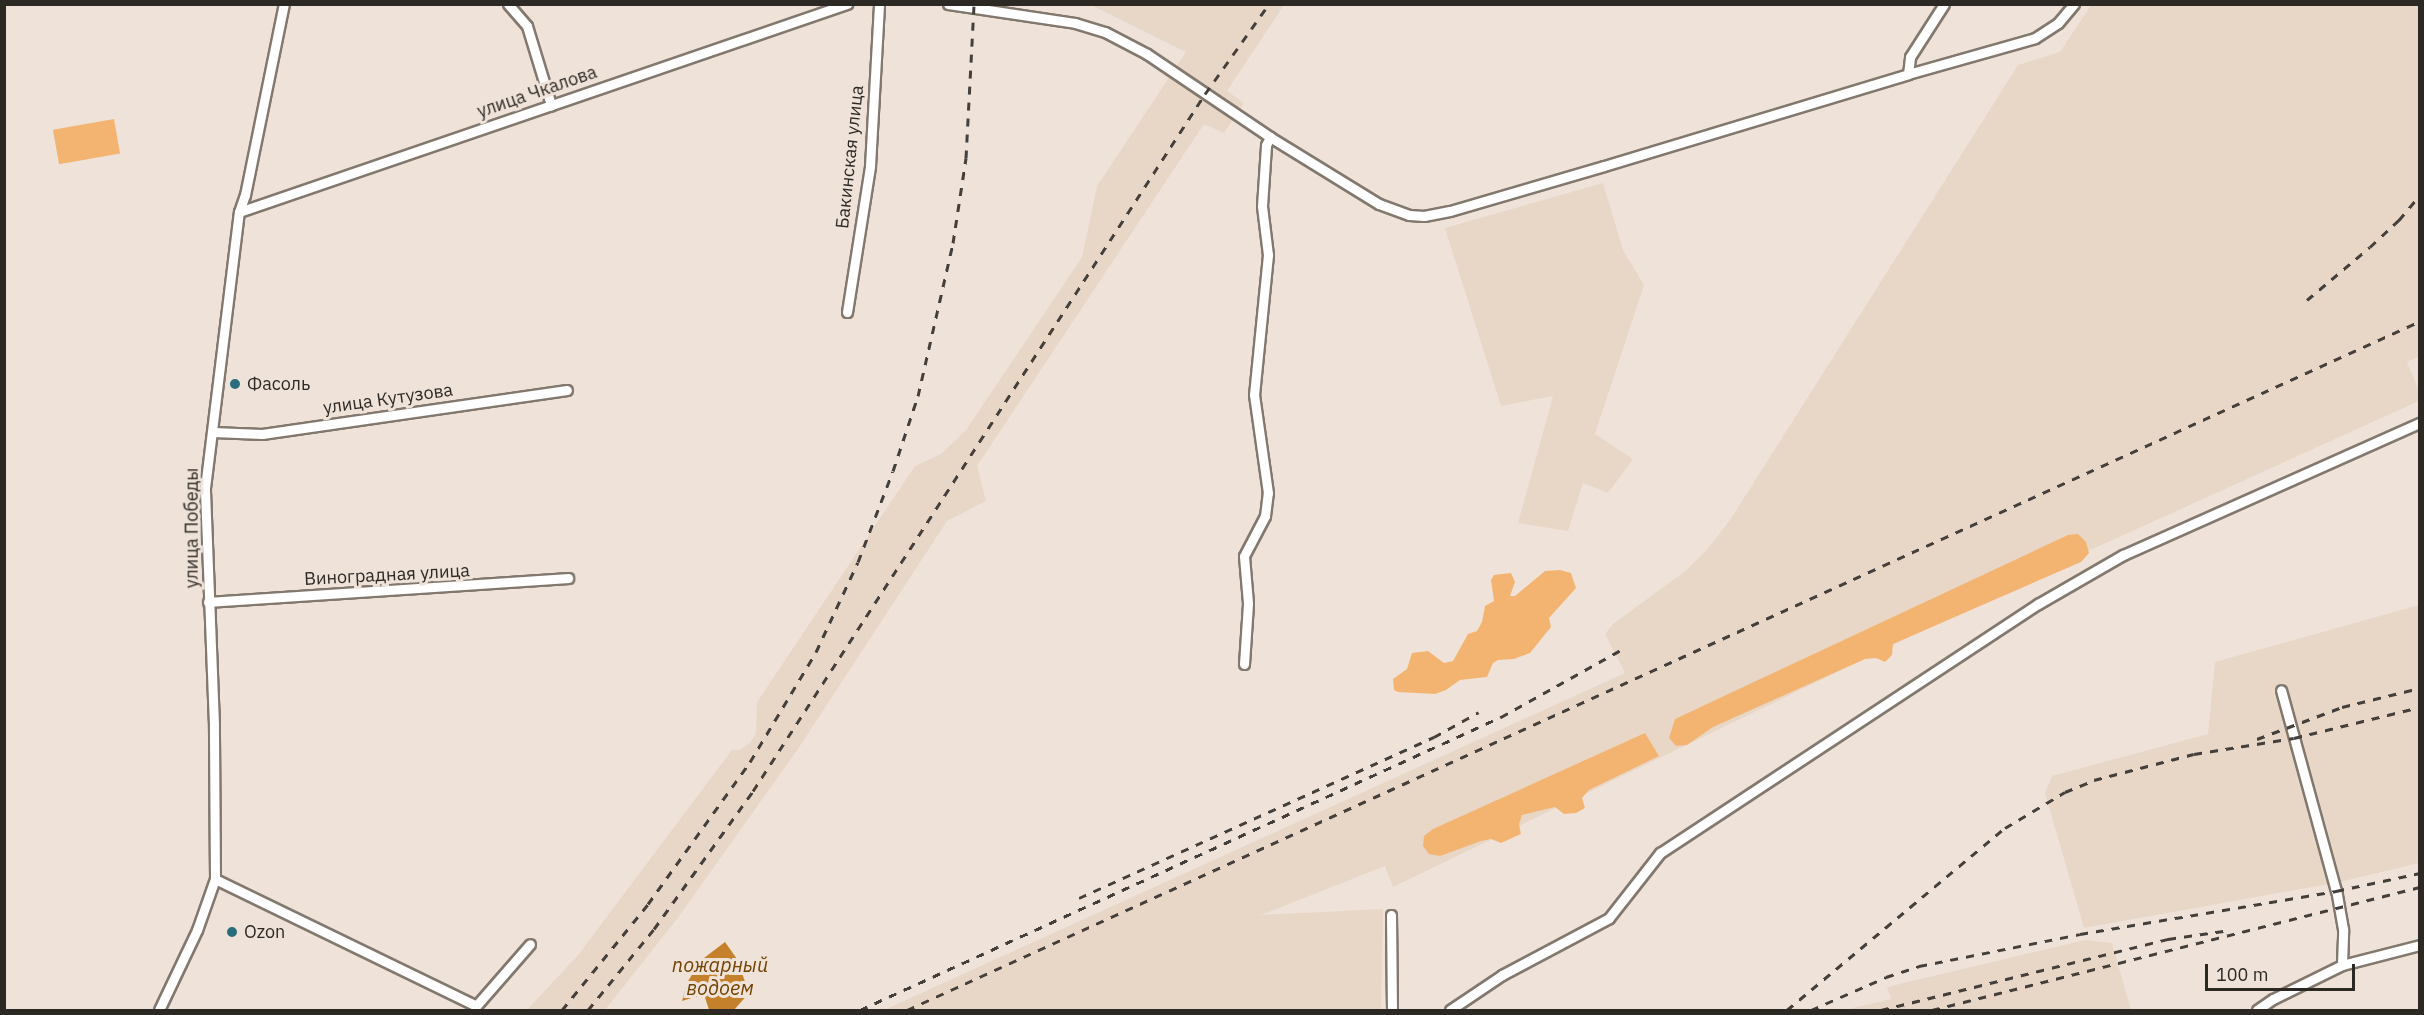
<!DOCTYPE html>
<meta charset="utf-8">
<style>
body{margin:0}
#map{position:relative;width:2424px;height:1015px;overflow:hidden;background:#efe3d9;font-family:"IBM Plex Sans",sans-serif}
div>[style]{position:absolute}
.built>*{inset:0;background:#e8d7c7}
.green>*{inset:0;background:#f4b471;transform-origin:0 0}
.water>*{inset:0;background:#c5802c}
.roads{filter:drop-shadow(2px 0 #82786e) drop-shadow(-2px 0 #82786e) drop-shadow(0 2px #82786e) drop-shadow(0 -2px #82786e)}
.street>*{height:9px;margin:-4.5px;padding:0 4.5px;transform-origin:4.5px;border-radius:4.5px;background:#fff}
.rail>*{height:3px;margin-top:-1.5px;transform-origin:0;background:repeating-linear-gradient(90deg,#443f3a 0 8px,transparent 0 16px)}
.dots>*{width:16px;height:16px;translate:-50% -50%;box-sizing:border-box;border:3px solid #efe3d9;border-radius:50%}
span{translate:-50% -50%;white-space:nowrap;text-align:center;line-height:1.15;-webkit-text-stroke:6px #efe3d9;paint-order:stroke}
.street-label{font-size:18px;color:#2c2824}
.poi-label{font-size:18px;color:#2c2824}
.left{translate:0 -50%;text-align:left}
.water-label{font-size:20px;color:#714200;font-style:italic}
.frame{position:absolute;inset:0;border:6px solid #2c2824;pointer-events:none}
.scale{position:absolute;left:2205px;top:964px;width:150px;height:27px;box-sizing:border-box;border:3px solid #2c2824;border-top:0;padding-left:8px;font-size:18px;line-height:21px;white-space:nowrap;color:#2c2824;-webkit-text-stroke:4px #efe3d9;paint-order:stroke}
</style>
<div id="map">
<div class="built">
<div style="clip-path:polygon(1091px 5px,1284px 5px,1227px 91px,1244px 103px,1224px 133px,1204px 124px,977px 466px,986px 501px,947px 521px,798px 749px,677px 919px,605px 1010px,527px 1010px,578px 955px,732px 750px,739px 750px,750px 743px,756px 733px,757px 702px,915px 466px,941px 454px,966px 430px,1082px 257px,1097px 186px,1186px 52px)"></div>
<div style="clip-path:polygon(2091px 5px,2419px 5px,2420px 356px,2407px 362px,2419px 391px,2419px 401px,2075px 557px,1393px 887px,1385px 866px,1261px 915px,1383px 909px,1381px 1010px,884px 1010px,1625px 673px,1605px 634px,1613px 624px,1684px 572px,1705px 552px,1730px 520px,2018px 65px,2060px 52px)"></div>
<div style="clip-path:polygon(1603px 183px,1623px 250px,1644px 285px,1595px 434px,1633px 459px,1608px 493px,1583px 483px,1568px 531px,1518px 523px,1553px 396px,1501px 406px,1445px 228px)"></div>
<div style="clip-path:polygon(2419px 605px,2419px 863px,2340px 882px,2084px 928px,2045px 793px,2052px 776px,2208px 734px,2215px 662px)"></div>
<div style="clip-path:polygon(2085px 940px,2112px 943px,2131px 1010px,1844px 1010px,1891px 999px,1887px 987px)"></div>
</div>
<div class="green">
<div style="left:114px;top:119px;width:35px;height:62px;rotate:80deg"></div>
<div style="clip-path:polygon(2078px 534px,2086px 542px,2089px 553px,2081px 562px,1893px 644px,1892px 655px,1885px 662px,1876px 658px,1865px 659px,1713px 727px,1687px 745px,1676px 746px,1669px 738px,1675px 719px,2068px 535px)"></div>
<div style="clip-path:polygon(1560px 570px,1571px 573px,1576px 588px,1549px 618px,1551px 627px,1530px 653px,1514px 659px,1498px 660px,1493px 663px,1487px 677px,1460px 680px,1446px 690px,1435px 694px,1398px 692px,1394px 690px,1393px 679px,1407px 669px,1412px 653px,1428px 651px,1444px 663px,1453px 661px,1468px 634px,1477px 631px,1482px 622px,1485px 606px,1494px 601px,1491px 580px,1494px 575px,1511px 573px,1515px 582px,1510px 596px,1515px 596px,1545px 571px)"></div>
<div style="clip-path:polygon(1645px 733px,1659px 756px,1589px 790px,1582px 798px,1585px 808px,1576px 813px,1564px 814px,1555px 807px,1522px 815px,1519px 824px,1521px 834px,1501px 843px,1491px 839px,1481px 841px,1440px 856px,1429px 854px,1423px 846px,1424px 836px,1433px 829px)"></div>
</div>
<div class="water">
<div style="clip-path:polygon(725px 942px,737px 959px,749px 993px,734px 1010px,709px 1010px,704px 994px,682px 1001px,687px 983px,700px 961px)"></div>
</div>
<div class="roads">
<div class="street">
<div style="left:508px;top:4px;width:29px;rotate:49deg"></div>
<div style="left:527px;top:26px;width:83px;rotate:73.1deg"></div>
<div style="left:948px;top:4px;width:128px;rotate:8.5deg"></div>
<div style="left:1075px;top:23px;width:31px;rotate:17deg"></div>
<div style="left:1105px;top:32px;width:47px;rotate:27.6deg"></div>
<div style="left:1147px;top:54px;width:148px;rotate:34deg"></div>
<div style="left:1270px;top:137px;width:128px;rotate:31.6deg"></div>
<div style="left:1379px;top:204px;width:32px;rotate:20deg"></div>
<div style="left:1409px;top:215px;width:15px;rotate:4deg"></div>
<div style="left:1424px;top:216px;width:26px;rotate:-11deg"></div>
<div style="left:1450px;top:211px;width:160px;rotate:-16.3deg"></div>
<div style="left:1604px;top:166px;width:318px;rotate:-16.8deg"></div>
<div style="left:1908px;top:74px;width:17px;rotate:-83deg"></div>
<div style="left:1910px;top:57px;width:63px;rotate:-57.3deg"></div>
<div style="left:1908px;top:74px;width:132px;rotate:-15.8deg"></div>
<div style="left:2035px;top:38px;width:27px;rotate:-33deg"></div>
<div style="left:2058px;top:23px;width:25px;rotate:-50deg"></div>
<div style="left:239px;top:212px;width:643px;rotate:-18.89deg"></div>
<div style="left:847px;top:312px;width:148px;rotate:-81deg"></div>
<div style="left:870px;top:166px;width:162px;rotate:-86.8deg"></div>
<div style="left:213px;top:432px;width:49px;rotate:2.3deg"></div>
<div style="left:262px;top:434px;width:308px;rotate:-8.2deg"></div>
<div style="left:208px;top:602px;width:361px;rotate:-3.8deg"></div>
<div style="left:1244px;top:664px;width:61px;rotate:-86.2deg"></div>
<div style="left:1248px;top:603px;width:47px;rotate:-94.9deg"></div>
<div style="left:1244px;top:556px;width:45px;rotate:-62.3deg"></div>
<div style="left:1265px;top:516px;width:23px;rotate:-83deg"></div>
<div style="left:1268px;top:493px;width:99px;rotate:-98.1deg"></div>
<div style="left:1254px;top:395px;width:141px;rotate:-84.3deg"></div>
<div style="left:1268px;top:255px;width:49px;rotate:-97deg"></div>
<div style="left:1262px;top:206px;width:61px;rotate:-86.2deg"></div>
<div style="left:1266px;top:145px;width:9px;rotate:-63deg"></div>
<div style="left:215px;top:879px;width:290px;rotate:25.9deg"></div>
<div style="left:476px;top:1006px;width:82px;rotate:-48.9deg"></div>
<div style="left:1391px;top:915px;width:95px;rotate:89.4deg"></div>
<div style="left:2342px;top:965px;width:81px;rotate:-14.4deg"></div>
<div style="left:159px;top:1010px;width:89px;rotate:-64.6deg"></div>
<div style="left:197px;top:930px;width:54px;rotate:-70.6deg"></div>
<div style="left:215px;top:879px;width:154px;rotate:-90.4deg"></div>
<div style="left:214px;top:725px;width:237px;rotate:-92.2deg"></div>
<div style="left:205px;top:488px;width:278px;rotate:-83deg"></div>
<div style="left:239px;top:212px;width:18px;rotate:-71deg"></div>
<div style="left:245px;top:195px;width:195px;rotate:-78.5deg"></div>
<div style="left:1450px;top:1010px;width:63px;rotate:-33.9deg"></div>
<div style="left:1502px;top:975px;width:121px;rotate:-28deg"></div>
<div style="left:1609px;top:918px;width:83px;rotate:-51.9deg"></div>
<div style="left:1660px;top:853px;width:453px;rotate:-33.4deg"></div>
<div style="left:2038px;top:604px;width:98px;rotate:-30deg"></div>
<div style="left:2123px;top:555px;width:325px;rotate:-24deg"></div>
<div style="left:2257px;top:1010px;width:19px;rotate:-35deg"></div>
<div style="left:2273px;top:999px;width:77px;rotate:-26.2deg"></div>
<div style="left:2342px;top:965px;width:36px;rotate:-88deg"></div>
<div style="left:2343px;top:929px;width:39px;rotate:-100deg"></div>
<div style="left:2336px;top:891px;width:208px;rotate:-105.3deg"></div>
</div>
</div>
<div class="rail">
<div style="left:2307px;top:300px;width:82px;rotate:-40.1deg"></div>
<div style="left:2370px;top:247px;width:40px;rotate:-43deg"></div>
<div style="left:2399px;top:220px;width:33px;rotate:-50deg"></div>
<div style="left:2257px;top:739px;width:91px;rotate:-20.6deg"></div>
<div style="left:2342px;top:707px;width:80px;rotate:-13.7deg"></div>
<div style="left:1079px;top:898px;width:390px;rotate:-24.4deg"></div>
<div style="left:1434px;top:737px;width:51px;rotate:-29.1deg"></div>
<div style="left:562px;top:1010px;width:136px;rotate:-50.9deg"></div>
<div style="left:648px;top:904px;width:175px;rotate:-54.3deg"></div>
<div style="left:750px;top:762px;width:128px;rotate:-59deg"></div>
<div style="left:816px;top:652px;width:99px;rotate:-65deg"></div>
<div style="left:858px;top:562px;width:97px;rotate:-69deg"></div>
<div style="left:893px;top:471px;width:79px;rotate:-71.6deg"></div>
<div style="left:918px;top:396px;width:157px;rotate:-77.1deg"></div>
<div style="left:953px;top:243px;width:86px;rotate:-81.3deg"></div>
<div style="left:966px;top:158px;width:154px;rotate:-87deg"></div>
<div style="left:588px;top:1010px;width:104px;rotate:-50.8deg"></div>
<div style="left:654px;top:929px;width:170px;rotate:-54.3deg"></div>
<div style="left:753px;top:791px;width:831px;rotate:-57.04deg"></div>
<div style="left:1205px;top:94px;width:110px;rotate:-54.6deg"></div>
<div style="left:860px;top:1010px;width:705px;rotate:-24.57deg"></div>
<div style="left:1501px;top:717px;width:137px;rotate:-29.2deg"></div>
<div style="left:907px;top:1010px;width:1662px;rotate:-24.48deg"></div>
<div style="left:1787px;top:1010px;width:284px;rotate:-39.9deg"></div>
<div style="left:2005px;top:828px;width:70px;rotate:-31deg"></div>
<div style="left:2065px;top:792px;width:31px;rotate:-22deg"></div>
<div style="left:2094px;top:780px;width:103px;rotate:-14.6deg"></div>
<div style="left:2194px;top:754px;width:101px;rotate:-9.1deg"></div>
<div style="left:2294px;top:738px;width:130px;rotate:-13.8deg"></div>
<div style="left:1811px;top:1010px;width:82px;rotate:-23.7deg"></div>
<div style="left:1886px;top:977px;width:35px;rotate:-18deg"></div>
<div style="left:1919px;top:966px;width:164px;rotate:-11.2deg"></div>
<div style="left:2080px;top:934px;width:260px;rotate:-9.5deg"></div>
<div style="left:2336px;top:891px;width:86px;rotate:-12.1deg"></div>
<div style="left:1881px;top:1010px;width:296px;rotate:-13.9deg"></div>
<div style="left:2168px;top:939px;width:56px;rotate:-8.3deg"></div>
<div style="left:1932px;top:1010px;width:503px;rotate:-14.15deg"></div>
</div>
<div class="dots">
<div style="left:235px;top:384px;background:#296d7d"></div>
<div style="left:232px;top:932px;background:#296d7d"></div>
</div>
<div class="street-label">
<span style="left:537px;top:92px;rotate:-19deg">улица Чкалова</span>
<span style="left:850px;top:157px;rotate:-84deg">Бакинская улица</span>
<span style="left:388px;top:399px;rotate:-8deg">улица Кутузова</span>
<span style="left:192px;top:528px;rotate:-90deg">улица Победы</span>
<span style="left:387px;top:575px;rotate:-3deg">Виноградная улица</span>
</div>
<div class="poi-label">
<span class="left" style="left:247px;top:384px">Фасоль</span>
<span class="left" style="left:244px;top:932px">Ozon</span>
</div>
<div class="water-label">
<span style="left:720px;top:976px">пожарный<br>водоем</span>
</div>
<div class="frame"></div>
<div class="scale">100 m</div>
</div>
